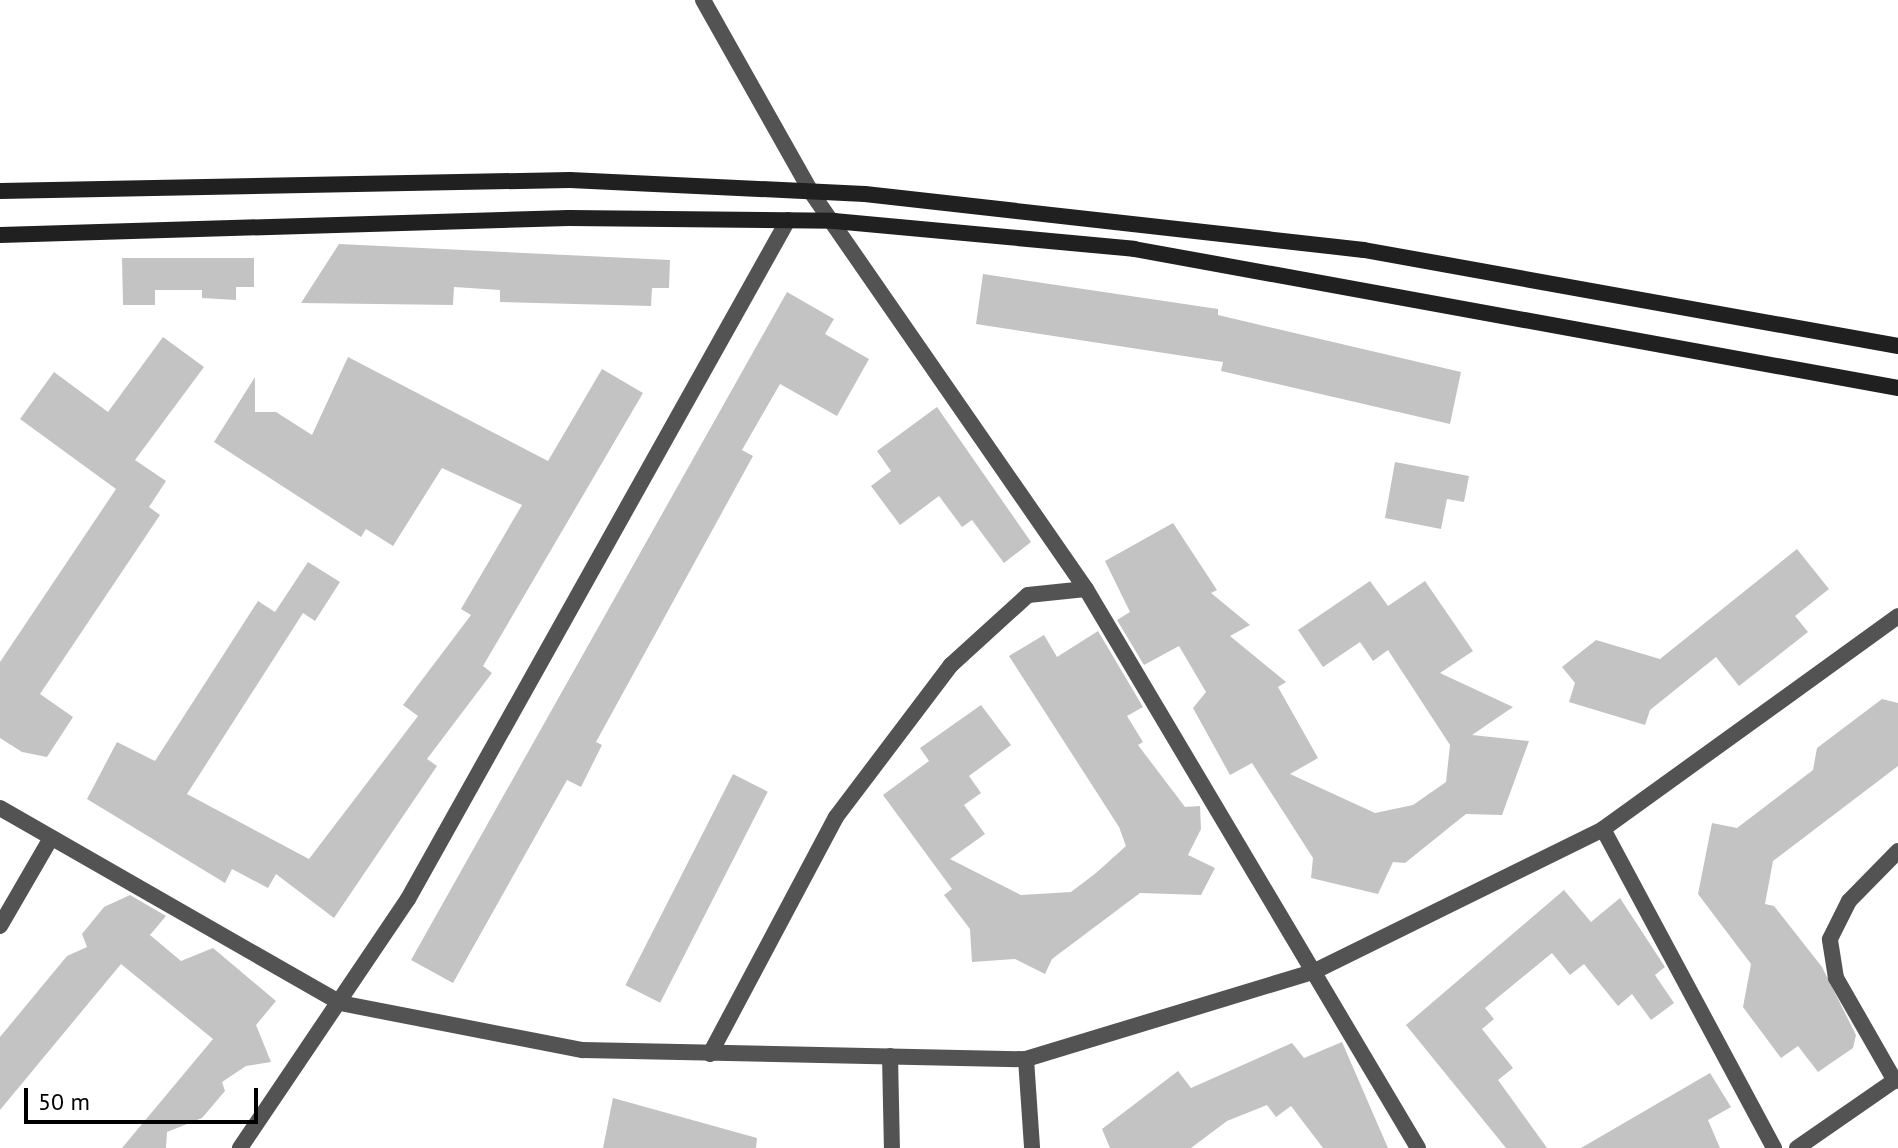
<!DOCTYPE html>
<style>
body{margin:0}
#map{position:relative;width:1898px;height:1148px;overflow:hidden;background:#fff;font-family:"PT Sans",sans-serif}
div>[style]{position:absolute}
.building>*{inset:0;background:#c3c3c3;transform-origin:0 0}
.street>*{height:16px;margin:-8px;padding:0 8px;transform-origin:8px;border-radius:8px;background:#535353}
.secondary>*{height:16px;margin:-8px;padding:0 8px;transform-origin:8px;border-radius:8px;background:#202020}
span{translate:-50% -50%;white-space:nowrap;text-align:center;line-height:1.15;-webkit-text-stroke:6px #fff;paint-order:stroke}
.scale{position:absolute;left:24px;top:1088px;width:234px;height:36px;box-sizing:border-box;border:4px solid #000;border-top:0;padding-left:10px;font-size:24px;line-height:28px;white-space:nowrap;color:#000;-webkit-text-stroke:6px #fff;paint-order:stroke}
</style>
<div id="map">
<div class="building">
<div style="clip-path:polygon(339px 244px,670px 260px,669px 288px,652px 288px,651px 306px,500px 302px,500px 290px,454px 287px,453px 305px,301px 303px)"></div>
<div style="clip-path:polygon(122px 258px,254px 258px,254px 287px,236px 287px,236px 300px,202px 298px,202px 290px,155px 290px,155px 305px,123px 305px)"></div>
<div style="clip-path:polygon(983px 274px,1218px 309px,1218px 315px,1461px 372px,1450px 424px,1221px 371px,1223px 362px,976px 324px)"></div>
<div style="clip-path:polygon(787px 292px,834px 319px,825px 334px,869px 359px,837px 416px,780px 384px,742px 450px,753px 456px,596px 742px,602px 745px,581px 787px,567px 780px,453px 983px,411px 960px)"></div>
<div style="clip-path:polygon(163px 337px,204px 367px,135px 460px,166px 481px,149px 507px,160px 515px,40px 694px,73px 717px,47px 757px,22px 752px,0 738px,0 662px,116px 489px,20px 419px,54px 372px,108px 412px)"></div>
<div style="clip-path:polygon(348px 357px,548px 461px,602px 369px,643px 393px,483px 666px,492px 673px,427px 759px,437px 766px,334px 918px,276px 874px,268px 888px,232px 869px,225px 883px,87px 799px,117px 742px,155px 761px,258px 601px,275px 612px,308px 562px,340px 582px,315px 621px,303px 613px,187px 794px,309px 859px,418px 716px,403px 705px,471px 615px,461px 609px,522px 505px,442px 468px,393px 546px,366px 529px,361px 537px,214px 442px,255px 377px,255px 412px,276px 412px,312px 435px)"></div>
<div style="clip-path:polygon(937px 407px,1031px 542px,1004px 563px,972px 520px,962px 527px,939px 496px,900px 525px,871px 486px,891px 471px,877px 451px)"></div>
<div style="clip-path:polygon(1395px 462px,1469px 476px,1464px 502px,1447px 499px,1441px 529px,1385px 518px)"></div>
<div style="clip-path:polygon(1173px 523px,1217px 590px,1211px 593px,1250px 625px,1230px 636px,1286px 682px,1278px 687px,1318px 758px,1290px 774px,1375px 813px,1413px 805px,1446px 782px,1450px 745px,1388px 650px,1373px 661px,1360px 642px,1323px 667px,1298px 630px,1370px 581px,1388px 606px,1425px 581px,1473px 651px,1440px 673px,1513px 707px,1472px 735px,1529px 741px,1502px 815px,1466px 814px,1405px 863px,1393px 862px,1378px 894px,1311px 878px,1313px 858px,1252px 763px,1230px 775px,1193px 708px,1206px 692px,1179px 646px,1144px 665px,1117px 620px,1130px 612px,1105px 561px)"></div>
<div style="clip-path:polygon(1797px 549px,1829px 589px,1795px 616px,1808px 632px,1739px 686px,1716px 657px,1650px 710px,1645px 725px,1569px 702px,1575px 683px,1562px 667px,1596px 640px,1660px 659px)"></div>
<div style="clip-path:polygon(1098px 631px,1143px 707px,1127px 716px,1143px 742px,1138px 745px,1185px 807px,1200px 806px,1201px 829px,1188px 855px,1215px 868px,1201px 895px,1140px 893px,1052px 959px,1045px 974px,1015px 959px,972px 962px,970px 929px,944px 895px,952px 889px,883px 795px,929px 761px,920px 748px,981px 705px,1011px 745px,969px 776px,981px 793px,964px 805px,985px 834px,950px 859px,1021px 895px,1071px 892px,1096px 873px,1126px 846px,1119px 827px,1009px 656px,1044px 635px,1057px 657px)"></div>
<div style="clip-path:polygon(1882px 699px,1898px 703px,1898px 766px,1773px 861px,1765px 904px,1774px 906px,1822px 967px,1856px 1035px,1853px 1048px,1818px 1072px,1798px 1046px,1781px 1058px,1743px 1007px,1751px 964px,1698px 894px,1712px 823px,1737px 828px,1813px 770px,1817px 748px)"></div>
<div style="left:733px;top:774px;width:39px;height:237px;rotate:27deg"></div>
<div style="clip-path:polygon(1564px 890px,1591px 922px,1620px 898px,1665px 967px,1655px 975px,1674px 1003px,1651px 1020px,1632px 994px,1618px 1006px,1584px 964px,1570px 975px,1552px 953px,1485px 1008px,1494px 1019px,1482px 1029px,1513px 1068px,1498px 1080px,1547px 1148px,1506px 1148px,1406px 1025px)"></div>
<div style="clip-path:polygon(130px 895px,166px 916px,150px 935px,181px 961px,213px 948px,276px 1001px,256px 1025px,271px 1062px,246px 1066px,222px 1082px,225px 1091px,202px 1118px,167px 1132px,166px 1148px,122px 1148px,213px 1039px,121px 964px,0 1110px,0 1037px,67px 956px,87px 947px,82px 934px,104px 907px)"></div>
<div style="clip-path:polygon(1342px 1042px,1388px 1148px,1323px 1148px,1291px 1106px,1276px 1117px,1267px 1105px,1227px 1121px,1191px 1148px,1110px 1148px,1102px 1129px,1178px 1071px,1191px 1088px,1292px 1043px,1304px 1058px)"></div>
<div style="clip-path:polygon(1710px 1073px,1731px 1107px,1708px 1120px,1720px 1148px,1581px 1148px)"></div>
<div style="clip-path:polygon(613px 1098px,757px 1138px,756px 1148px,603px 1148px)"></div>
</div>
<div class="street">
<div style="left:703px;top:0;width:220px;rotate:60.6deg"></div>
<div style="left:811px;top:192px;width:483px;rotate:55.3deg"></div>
<div style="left:1086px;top:589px;width:650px;rotate:59.29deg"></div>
<div style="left:0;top:808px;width:392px;rotate:29.8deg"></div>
<div style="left:340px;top:1003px;width:247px;rotate:11deg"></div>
<div style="left:582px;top:1050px;width:444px;rotate:1.2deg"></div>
<div style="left:1026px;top:1059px;width:300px;rotate:-16.9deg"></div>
<div style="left:1313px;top:972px;width:323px;rotate:-26.2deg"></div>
<div style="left:1603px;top:829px;width:364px;rotate:-35.8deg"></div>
<div style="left:1603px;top:829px;width:362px;rotate:61.8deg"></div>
<div style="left:0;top:926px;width:102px;rotate:-59.9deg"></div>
<div style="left:710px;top:1054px;width:268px;rotate:-62deg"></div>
<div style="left:836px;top:817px;width:191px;rotate:-52.9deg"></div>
<div style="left:951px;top:665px;width:104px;rotate:-42.3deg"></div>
<div style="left:1028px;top:595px;width:58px;rotate:-5.9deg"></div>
<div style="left:890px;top:1056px;width:92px;rotate:88.8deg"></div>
<div style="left:1026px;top:1059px;width:89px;rotate:86.1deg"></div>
<div style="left:1895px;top:1081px;width:119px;rotate:-119.8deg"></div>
<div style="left:1836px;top:978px;width:39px;rotate:-99deg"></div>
<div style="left:1830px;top:939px;width:42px;rotate:-63.4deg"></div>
<div style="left:1849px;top:901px;width:70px;rotate:-45.6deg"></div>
<div style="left:240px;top:1148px;width:300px;rotate:-56deg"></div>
<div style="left:408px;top:899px;width:778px;rotate:-60.77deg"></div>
<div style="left:1797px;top:1148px;width:123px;rotate:-34.7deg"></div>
</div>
<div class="secondary">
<div style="left:0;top:191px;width:570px;rotate:-1.11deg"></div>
<div style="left:570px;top:180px;width:295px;rotate:2.7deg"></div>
<div style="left:865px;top:194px;width:502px;rotate:6.4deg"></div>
<div style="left:1364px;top:250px;width:543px;rotate:10.19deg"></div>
<div style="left:0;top:235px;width:569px;rotate:-1.71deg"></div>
<div style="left:569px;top:218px;width:265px;rotate:0.6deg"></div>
<div style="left:834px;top:221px;width:301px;rotate:5.3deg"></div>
<div style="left:1134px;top:249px;width:777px;rotate:10.31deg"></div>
</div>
<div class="scale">50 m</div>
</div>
